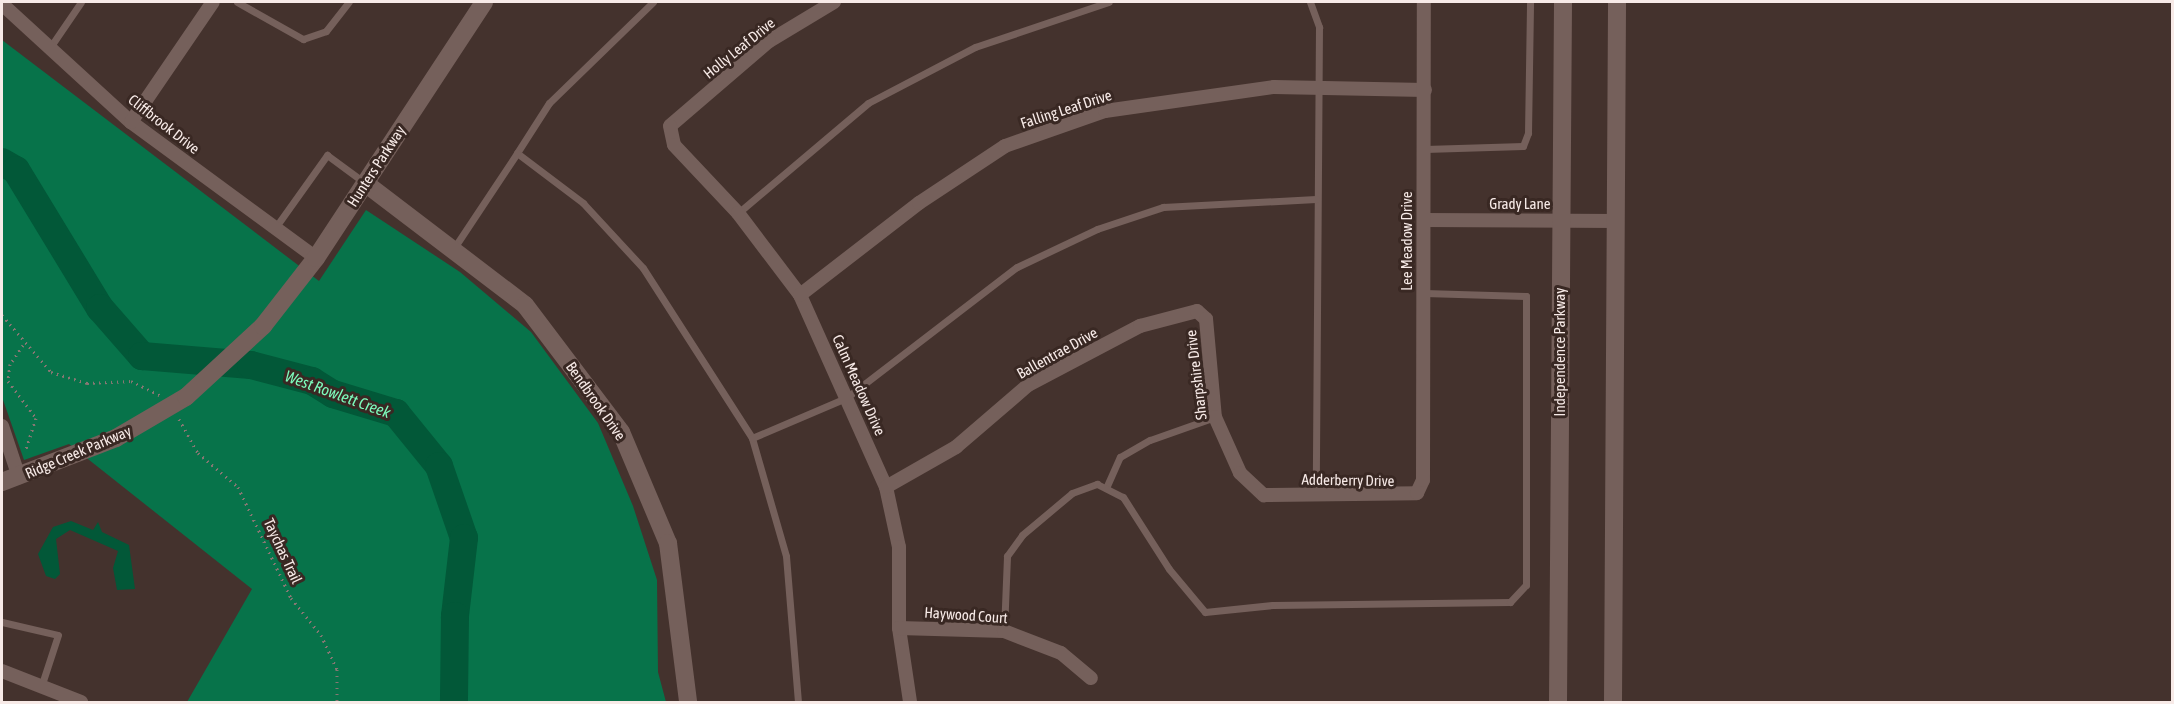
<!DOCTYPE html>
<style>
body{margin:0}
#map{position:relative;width:2174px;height:704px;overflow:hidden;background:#44322d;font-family:"Asap Condensed",sans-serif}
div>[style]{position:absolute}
.green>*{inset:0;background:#07734a}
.water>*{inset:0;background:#025838}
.river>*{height:28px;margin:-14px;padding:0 14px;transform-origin:14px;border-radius:14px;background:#025838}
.path>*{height:3px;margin-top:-1.5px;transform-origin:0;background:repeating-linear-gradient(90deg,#877773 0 1.5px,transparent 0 6px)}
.lane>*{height:7px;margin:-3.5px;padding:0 3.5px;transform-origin:3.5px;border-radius:3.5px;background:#75605b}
.street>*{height:14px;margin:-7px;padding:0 7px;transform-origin:7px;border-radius:7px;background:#75605b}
.secondary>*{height:18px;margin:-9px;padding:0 9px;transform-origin:9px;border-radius:9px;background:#75605b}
span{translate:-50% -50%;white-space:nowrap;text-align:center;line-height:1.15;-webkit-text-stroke:6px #392823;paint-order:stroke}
.street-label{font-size:15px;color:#f7eae7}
.water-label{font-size:16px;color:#7dfbbc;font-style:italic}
.frame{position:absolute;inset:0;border:3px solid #f7eae7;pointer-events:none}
</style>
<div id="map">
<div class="green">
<div style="clip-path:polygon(2px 40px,319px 281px,366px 210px,460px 272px,531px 332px,598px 423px,633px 506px,657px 580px,658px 672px,666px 702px,187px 702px,252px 589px,69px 444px,24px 460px,2px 397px)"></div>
</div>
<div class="water">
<div style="clip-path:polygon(71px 521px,93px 530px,98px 522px,102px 532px,129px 545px,135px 589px,117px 590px,113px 568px,118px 551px,70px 530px,56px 539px,60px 574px,55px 579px,46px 576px,38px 554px,53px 527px)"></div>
</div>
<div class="river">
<div style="left:2px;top:162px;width:16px;rotate:30deg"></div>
<div style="left:16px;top:170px;width:162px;rotate:58.7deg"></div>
<div style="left:100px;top:308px;width:64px;rotate:48.8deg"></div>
<div style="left:142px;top:356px;width:109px;rotate:4.7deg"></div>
<div style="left:251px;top:365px;width:63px;rotate:14.7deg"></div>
<div style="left:312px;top:381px;width:25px;rotate:32deg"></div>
<div style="left:333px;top:394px;width:66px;rotate:16.8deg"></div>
<div style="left:396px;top:413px;width:68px;rotate:50.9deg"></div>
<div style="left:439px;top:466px;width:76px;rotate:70.9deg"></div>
<div style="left:464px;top:538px;width:79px;rotate:96.6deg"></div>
<div style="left:455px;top:616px;width:86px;rotate:90.7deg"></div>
</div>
<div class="path">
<div style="left:2px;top:315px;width:75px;rotate:49.3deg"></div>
<div style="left:51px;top:372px;width:38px;rotate:17deg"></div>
<div style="left:87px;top:383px;width:44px;rotate:-2.6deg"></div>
<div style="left:131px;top:381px;width:32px;rotate:26deg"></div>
<div style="left:23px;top:345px;width:23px;rotate:124deg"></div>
<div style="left:10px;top:364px;width:17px;rotate:97deg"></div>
<div style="left:8px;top:381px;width:46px;rotate:52.9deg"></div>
<div style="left:36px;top:418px;width:35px;rotate:108deg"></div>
<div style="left:179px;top:419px;width:39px;rotate:61deg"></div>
<div style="left:198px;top:453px;width:52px;rotate:40.4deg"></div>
<div style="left:238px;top:487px;width:123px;rotate:64.5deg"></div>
<div style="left:291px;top:598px;width:48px;rotate:51deg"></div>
<div style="left:321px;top:635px;width:38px;rotate:65deg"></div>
<div style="left:337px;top:669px;width:33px;rotate:90deg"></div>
</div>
<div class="lane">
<div style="left:237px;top:2px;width:76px;rotate:29.3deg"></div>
<div style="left:303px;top:39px;width:24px;rotate:-19deg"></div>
<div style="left:326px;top:31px;width:37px;rotate:-52deg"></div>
<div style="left:653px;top:2px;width:145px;rotate:135.8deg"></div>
<div style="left:549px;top:103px;width:59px;rotate:122.6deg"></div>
<div style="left:517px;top:153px;width:83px;rotate:37.1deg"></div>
<div style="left:583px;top:203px;width:88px;rotate:47.3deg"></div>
<div style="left:643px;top:268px;width:202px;rotate:57.3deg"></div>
<div style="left:1310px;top:2px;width:27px;rotate:70deg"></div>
<div style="left:1319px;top:27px;width:469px;rotate:90.4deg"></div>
<div style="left:51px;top:46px;width:53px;rotate:-55.7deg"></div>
<div style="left:1425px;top:149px;width:98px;rotate:-1.8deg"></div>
<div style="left:1523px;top:146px;width:14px;rotate:-69deg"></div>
<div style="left:1528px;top:133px;width:131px;rotate:-89.1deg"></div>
<div style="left:738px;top:213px;width:170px;rotate:-40.2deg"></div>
<div style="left:868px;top:103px;width:121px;rotate:-27.6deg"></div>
<div style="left:975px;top:47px;width:141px;rotate:-18.6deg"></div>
<div style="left:275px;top:228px;width:90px;rotate:-54.5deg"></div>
<div style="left:327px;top:155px;width:47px;rotate:36.4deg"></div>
<div style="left:454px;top:248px;width:114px;rotate:-56.4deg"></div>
<div style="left:1106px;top:488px;width:34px;rotate:-66deg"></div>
<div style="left:1120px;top:457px;width:34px;rotate:-30deg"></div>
<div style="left:1150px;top:440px;width:69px;rotate:-19.5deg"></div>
<div style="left:2px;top:622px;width:57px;rotate:13.1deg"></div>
<div style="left:58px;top:635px;width:52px;rotate:108.1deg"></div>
<div style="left:1004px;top:631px;width:75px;rotate:-87.7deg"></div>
<div style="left:1007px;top:556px;width:26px;rotate:-54deg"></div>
<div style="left:1022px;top:535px;width:65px;rotate:-40deg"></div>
<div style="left:1072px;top:493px;width:27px;rotate:-20deg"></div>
<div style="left:1097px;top:484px;width:29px;rotate:27deg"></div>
<div style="left:1123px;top:497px;width:85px;rotate:57.4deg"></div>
<div style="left:1169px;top:569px;width:56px;rotate:50.1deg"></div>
<div style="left:1205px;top:612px;width:68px;rotate:-5.9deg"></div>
<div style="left:1273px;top:605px;width:237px;rotate:-0.7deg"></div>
<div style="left:1510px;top:602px;width:23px;rotate:-47deg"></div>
<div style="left:1526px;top:585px;width:289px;rotate:-90deg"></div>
<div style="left:1526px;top:296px;width:102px;rotate:-178.3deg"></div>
<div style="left:798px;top:702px;width:146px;rotate:-94.7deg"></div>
<div style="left:786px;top:556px;width:123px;rotate:-106.1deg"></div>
<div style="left:752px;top:438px;width:102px;rotate:-23.1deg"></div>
<div style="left:846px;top:398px;width:215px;rotate:-37.5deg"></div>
<div style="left:1017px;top:267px;width:89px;rotate:-25.4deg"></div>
<div style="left:1097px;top:229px;width:70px;rotate:-18.4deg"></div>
<div style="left:1163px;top:207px;width:153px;rotate:-3deg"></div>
</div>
<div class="street">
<div style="left:834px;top:2px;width:76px;rotate:149deg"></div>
<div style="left:769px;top:41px;width:130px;rotate:139.4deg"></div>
<div style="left:670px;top:126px;width:19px;rotate:78deg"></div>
<div style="left:674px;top:145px;width:93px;rotate:46.7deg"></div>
<div style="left:738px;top:213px;width:103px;rotate:52.9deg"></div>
<div style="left:800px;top:295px;width:210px;rotate:65.9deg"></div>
<div style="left:886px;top:487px;width:61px;rotate:77.8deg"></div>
<div style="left:899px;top:547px;width:81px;rotate:90deg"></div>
<div style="left:899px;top:628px;width:75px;rotate:81.5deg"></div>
<div style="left:2px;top:4px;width:175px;rotate:42.5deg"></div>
<div style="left:131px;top:122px;width:230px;rotate:36.3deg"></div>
<div style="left:131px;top:122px;width:145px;rotate:-55.7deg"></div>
<div style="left:1424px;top:220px;width:192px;rotate:0.3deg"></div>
<div style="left:800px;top:295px;width:150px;rotate:-37.7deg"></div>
<div style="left:919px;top:203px;width:103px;rotate:-33.5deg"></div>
<div style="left:1005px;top:146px;width:106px;rotate:-19.3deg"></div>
<div style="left:1105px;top:111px;width:171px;rotate:-8.1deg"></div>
<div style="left:1274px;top:87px;width:151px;rotate:1.1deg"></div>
<div style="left:2px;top:426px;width:54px;rotate:71.6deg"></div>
<div style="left:886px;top:487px;width:81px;rotate:-29.7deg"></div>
<div style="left:956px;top:447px;width:95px;rotate:-40.7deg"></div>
<div style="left:1028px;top:385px;width:127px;rotate:-27.8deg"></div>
<div style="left:1140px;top:326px;width:59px;rotate:-14.7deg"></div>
<div style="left:1197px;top:311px;width:12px;rotate:42deg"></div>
<div style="left:1206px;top:319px;width:98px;rotate:84.8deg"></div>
<div style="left:1215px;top:417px;width:61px;rotate:65.9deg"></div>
<div style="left:1240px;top:473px;width:33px;rotate:43deg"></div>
<div style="left:1264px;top:495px;width:153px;rotate:-0.7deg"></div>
<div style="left:1417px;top:493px;width:14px;rotate:-65deg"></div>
<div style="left:1423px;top:480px;width:478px;rotate:-89.9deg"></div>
<div style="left:899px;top:628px;width:105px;rotate:1.6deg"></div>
<div style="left:1004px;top:631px;width:61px;rotate:21.1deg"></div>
<div style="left:1061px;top:653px;width:39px;rotate:40deg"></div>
<div style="left:2px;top:671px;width:85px;rotate:21.4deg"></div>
</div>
<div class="secondary">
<div style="left:365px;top:183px;width:201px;rotate:37.3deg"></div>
<div style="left:525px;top:305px;width:159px;rotate:52.9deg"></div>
<div style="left:621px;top:432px;width:121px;rotate:67.1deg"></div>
<div style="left:668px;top:543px;width:160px;rotate:82.8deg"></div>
<div style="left:2px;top:482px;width:122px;rotate:-21.1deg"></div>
<div style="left:116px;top:438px;width:81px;rotate:-30.4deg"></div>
<div style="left:186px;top:397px;width:105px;rotate:-42.7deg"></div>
<div style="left:263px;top:326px;width:86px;rotate:-52.1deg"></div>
<div style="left:316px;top:258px;width:306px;rotate:-56.7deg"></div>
<div style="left:1558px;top:702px;width:700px;rotate:-89.59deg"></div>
<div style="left:1613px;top:702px;width:700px;rotate:-89.67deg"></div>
</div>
<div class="street-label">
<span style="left:739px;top:48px;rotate:-39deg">Holly Leaf Drive</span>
<span style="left:1066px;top:109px;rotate:-18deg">Falling Leaf Drive</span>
<span style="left:164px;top:124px;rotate:38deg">Cliffbrook Drive</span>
<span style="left:376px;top:166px;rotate:-57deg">Hunters Parkway</span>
<span style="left:1520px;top:204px">Grady Lane</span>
<span style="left:1407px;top:241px;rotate:-90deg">Lee Meadow Drive</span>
<span style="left:1560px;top:352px;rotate:-90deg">Independence Parkway</span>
<span style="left:1057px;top:353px;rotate:-29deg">Ballentrae Drive</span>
<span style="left:1196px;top:375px;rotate:-97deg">Sharpshire Drive</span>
<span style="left:859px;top:385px;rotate:66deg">Calm Meadow Drive</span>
<span style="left:596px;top:401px;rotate:55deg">Bendbrook Drive</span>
<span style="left:78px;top:452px;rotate:-23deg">Ridge Creek Parkway</span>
<span style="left:1348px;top:480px;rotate:1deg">Adderberry Drive</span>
<span style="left:283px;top:551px;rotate:65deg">Taychas Trail</span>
<span style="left:966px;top:615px;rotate:4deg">Haywood Court</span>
</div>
<div class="water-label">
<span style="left:338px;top:394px;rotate:20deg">West Rowlett Creek</span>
</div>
<div class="frame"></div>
</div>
